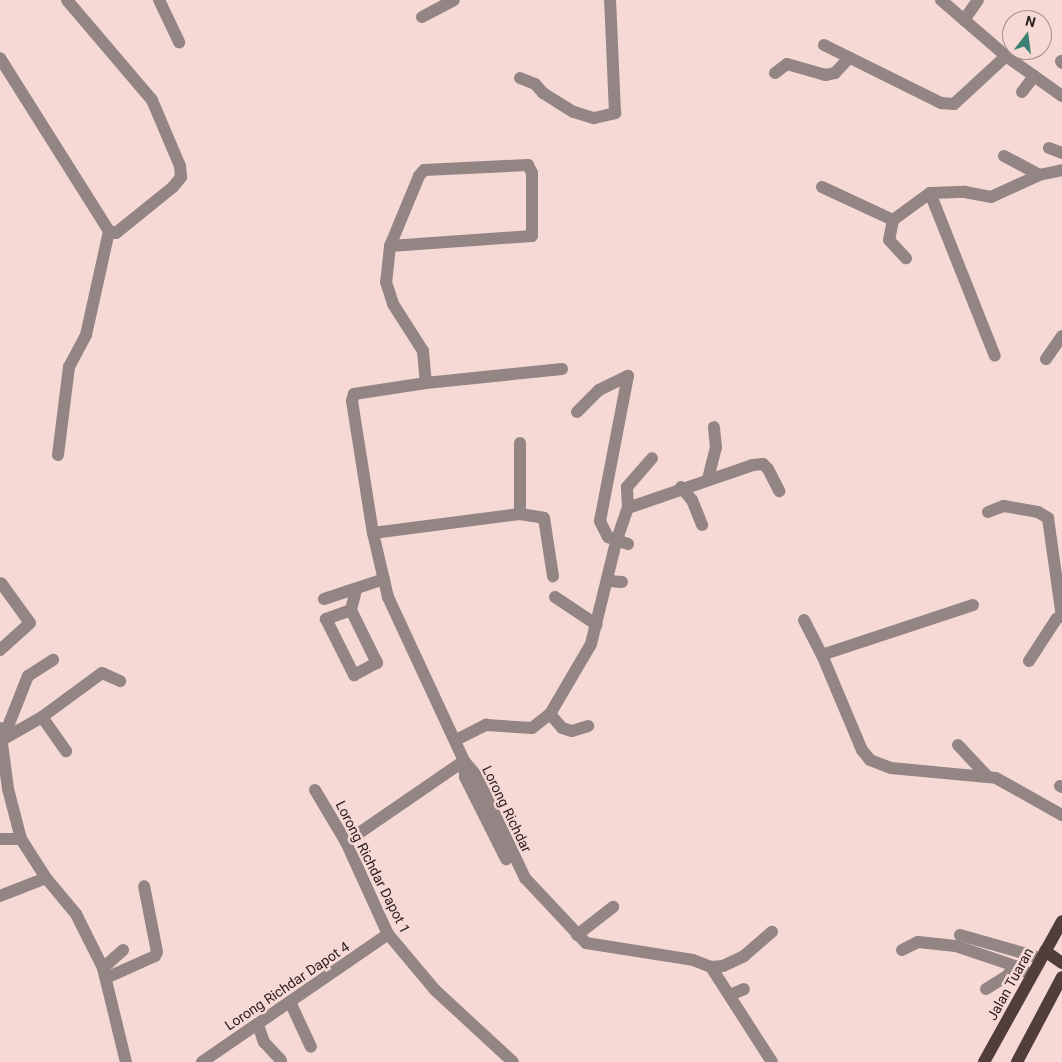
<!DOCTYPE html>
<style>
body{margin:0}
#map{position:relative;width:1062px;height:1062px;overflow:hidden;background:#f6d8d5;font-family:Roboto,sans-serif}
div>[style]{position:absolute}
.minor>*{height:12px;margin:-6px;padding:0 6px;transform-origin:6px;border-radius:6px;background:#928584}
.major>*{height:12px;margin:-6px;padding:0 6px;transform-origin:6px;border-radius:6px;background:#513d3b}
span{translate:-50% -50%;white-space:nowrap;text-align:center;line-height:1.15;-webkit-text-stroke:5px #f6d8d5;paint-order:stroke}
.street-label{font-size:14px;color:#291e1d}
.north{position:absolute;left:1002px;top:10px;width:50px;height:50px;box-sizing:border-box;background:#f6d8d5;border:1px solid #a48e8b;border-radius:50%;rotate:15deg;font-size:14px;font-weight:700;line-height:20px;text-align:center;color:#291e1d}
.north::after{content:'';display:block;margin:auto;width:18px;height:22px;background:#3d8175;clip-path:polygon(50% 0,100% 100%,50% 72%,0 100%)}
</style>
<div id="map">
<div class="minor">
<div style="left:159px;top:0;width:47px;rotate:64.5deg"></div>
<div style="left:941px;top:0;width:86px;rotate:40.7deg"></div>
<div style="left:1006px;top:56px;width:69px;rotate:35.5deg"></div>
<div style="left:422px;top:17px;width:36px;rotate:-28deg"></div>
<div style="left:964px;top:20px;width:24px;rotate:-55deg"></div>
<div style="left:824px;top:45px;width:131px;rotate:26.4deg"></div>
<div style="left:941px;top:103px;width:13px;rotate:4deg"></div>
<div style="left:954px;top:104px;width:71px;rotate:-42.7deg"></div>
<div style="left:0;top:58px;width:204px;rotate:57.8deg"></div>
<div style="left:109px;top:231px;width:7px;rotate:16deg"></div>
<div style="left:116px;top:233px;width:73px;rotate:-38.9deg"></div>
<div style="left:173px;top:187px;width:13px;rotate:-51deg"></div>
<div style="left:181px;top:177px;width:11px;rotate:-95deg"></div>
<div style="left:180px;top:166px;width:72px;rotate:-113deg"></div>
<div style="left:152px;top:100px;width:131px;rotate:-130.4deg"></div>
<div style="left:1061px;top:61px;width:2px;rotate:63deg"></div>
<div style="left:775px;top:73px;width:15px;rotate:-37deg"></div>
<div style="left:787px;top:64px;width:40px;rotate:16deg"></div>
<div style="left:825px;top:75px;width:10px;rotate:-11deg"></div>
<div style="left:835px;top:73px;width:21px;rotate:-47deg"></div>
<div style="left:520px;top:78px;width:16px;rotate:22deg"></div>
<div style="left:535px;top:84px;width:12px;rotate:48deg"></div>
<div style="left:543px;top:93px;width:36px;rotate:32deg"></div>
<div style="left:574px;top:112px;width:21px;rotate:17deg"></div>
<div style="left:594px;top:118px;width:22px;rotate:-13deg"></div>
<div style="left:615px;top:113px;width:113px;rotate:-92.5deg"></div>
<div style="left:1022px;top:92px;width:20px;rotate:-53deg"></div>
<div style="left:1049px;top:148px;width:14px;rotate:21deg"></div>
<div style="left:1004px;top:156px;width:40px;rotate:28deg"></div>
<div style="left:822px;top:187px;width:78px;rotate:24.9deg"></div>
<div style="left:893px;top:220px;width:46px;rotate:-36.1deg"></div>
<div style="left:930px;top:193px;width:35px;rotate:-2deg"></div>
<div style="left:965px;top:192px;width:26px;rotate:11deg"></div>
<div style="left:991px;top:197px;width:53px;rotate:-24.6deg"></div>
<div style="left:1039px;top:175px;width:24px;rotate:-12deg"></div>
<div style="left:930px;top:193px;width:175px;rotate:68.3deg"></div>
<div style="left:893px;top:220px;width:20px;rotate:101deg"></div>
<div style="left:889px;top:240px;width:25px;rotate:47deg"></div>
<div style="left:390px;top:246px;width:142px;rotate:-4deg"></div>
<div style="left:532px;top:236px;width:63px;rotate:-90deg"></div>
<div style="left:532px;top:173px;width:9px;rotate:-117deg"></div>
<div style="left:528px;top:165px;width:104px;rotate:177.2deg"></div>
<div style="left:424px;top:170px;width:8px;rotate:130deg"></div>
<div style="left:419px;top:176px;width:76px;rotate:112.5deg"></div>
<div style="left:390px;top:246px;width:36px;rotate:96deg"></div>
<div style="left:386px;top:282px;width:23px;rotate:72deg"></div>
<div style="left:393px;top:304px;width:56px;rotate:57.4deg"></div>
<div style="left:423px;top:351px;width:32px;rotate:85deg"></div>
<div style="left:1046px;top:359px;width:28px;rotate:-55deg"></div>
<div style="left:562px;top:369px;width:137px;rotate:174.1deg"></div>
<div style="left:426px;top:383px;width:73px;rotate:171.3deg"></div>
<div style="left:354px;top:394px;width:7px;rotate:106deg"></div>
<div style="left:352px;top:401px;width:134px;rotate:81deg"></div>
<div style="left:373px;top:533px;width:66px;rotate:76.8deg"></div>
<div style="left:388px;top:597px;width:181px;rotate:65.1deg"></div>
<div style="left:464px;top:761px;width:20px;rotate:49deg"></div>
<div style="left:477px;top:776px;width:113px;rotate:64.8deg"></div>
<div style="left:525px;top:878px;width:89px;rotate:46.8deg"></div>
<div style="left:586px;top:943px;width:108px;rotate:9deg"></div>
<div style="left:693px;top:960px;width:19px;rotate:21deg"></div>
<div style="left:711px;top:967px;width:113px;rotate:57.3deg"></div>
<div style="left:577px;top:412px;width:31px;rotate:-45deg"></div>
<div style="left:599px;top:390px;width:32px;rotate:-26deg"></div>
<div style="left:58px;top:455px;width:89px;rotate:-82.9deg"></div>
<div style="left:69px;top:367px;width:36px;rotate:-62deg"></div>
<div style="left:86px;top:335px;width:107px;rotate:-77.5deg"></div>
<div style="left:708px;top:479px;width:33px;rotate:-76deg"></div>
<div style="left:716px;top:447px;width:20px;rotate:-96deg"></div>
<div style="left:681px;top:487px;width:17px;rotate:50deg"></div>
<div style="left:692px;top:500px;width:27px;rotate:68deg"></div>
<div style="left:628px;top:508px;width:21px;rotate:-93deg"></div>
<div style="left:627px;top:487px;width:38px;rotate:-49deg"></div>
<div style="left:988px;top:512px;width:17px;rotate:-21deg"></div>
<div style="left:1004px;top:506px;width:35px;rotate:10deg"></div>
<div style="left:1038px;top:512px;width:12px;rotate:31deg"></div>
<div style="left:1048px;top:518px;width:100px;rotate:82deg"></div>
<div style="left:520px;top:514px;width:24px;rotate:9deg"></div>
<div style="left:544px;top:518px;width:59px;rotate:81.2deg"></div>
<div style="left:373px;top:533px;width:148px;rotate:-7.4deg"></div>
<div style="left:520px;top:514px;width:71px;rotate:-90deg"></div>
<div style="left:628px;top:544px;width:21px;rotate:-161deg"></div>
<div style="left:608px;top:537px;width:18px;rotate:-117deg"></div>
<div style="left:600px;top:521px;width:148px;rotate:-79.1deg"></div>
<div style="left:609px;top:581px;width:13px;rotate:4deg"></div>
<div style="left:555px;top:597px;width:50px;rotate:33.7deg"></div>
<div style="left:324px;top:599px;width:63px;rotate:-18.4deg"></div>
<div style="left:973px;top:605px;width:159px;rotate:161.7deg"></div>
<div style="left:822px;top:655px;width:103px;rotate:67.2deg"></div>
<div style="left:862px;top:750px;width:13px;rotate:51deg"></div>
<div style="left:870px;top:760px;width:22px;rotate:21deg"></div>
<div style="left:891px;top:768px;width:105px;rotate:5.4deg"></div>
<div style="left:996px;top:778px;width:76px;rotate:29.3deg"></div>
<div style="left:351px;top:610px;width:27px;rotate:160deg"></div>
<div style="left:326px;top:619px;width:63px;rotate:63.4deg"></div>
<div style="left:354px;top:675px;width:26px;rotate:-28deg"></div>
<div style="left:377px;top:663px;width:59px;rotate:-116.1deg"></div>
<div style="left:351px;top:610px;width:21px;rotate:-76deg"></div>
<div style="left:804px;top:620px;width:39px;rotate:63deg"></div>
<div style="left:0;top:650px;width:40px;rotate:-42deg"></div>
<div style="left:30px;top:623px;width:49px;rotate:-125.9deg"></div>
<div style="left:1029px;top:661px;width:51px;rotate:-56.9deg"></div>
<div style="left:550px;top:714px;width:18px;rotate:49deg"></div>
<div style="left:562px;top:728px;width:10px;rotate:17deg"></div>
<div style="left:572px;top:731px;width:17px;rotate:-17deg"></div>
<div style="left:42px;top:717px;width:42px;rotate:54.8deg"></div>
<div style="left:0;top:728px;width:62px;rotate:82.5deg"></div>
<div style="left:8px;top:789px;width:52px;rotate:75.4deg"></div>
<div style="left:21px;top:839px;width:46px;rotate:57.3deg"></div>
<div style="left:46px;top:878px;width:47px;rotate:50.2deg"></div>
<div style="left:76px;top:914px;width:60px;rotate:63.4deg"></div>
<div style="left:103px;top:968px;width:97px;rotate:76.3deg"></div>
<div style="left:3px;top:739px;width:68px;rotate:-68.4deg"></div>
<div style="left:28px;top:676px;width:30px;rotate:-33deg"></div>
<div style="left:456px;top:740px;width:34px;rotate:-27deg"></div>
<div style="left:486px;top:725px;width:46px;rotate:3.7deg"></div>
<div style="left:532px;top:728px;width:23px;rotate:-38deg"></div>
<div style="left:550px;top:714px;width:81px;rotate:-59.6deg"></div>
<div style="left:591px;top:644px;width:105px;rotate:-76.2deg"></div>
<div style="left:616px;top:542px;width:36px;rotate:-71deg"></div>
<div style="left:628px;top:508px;width:132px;rotate:-19deg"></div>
<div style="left:753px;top:465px;width:10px;rotate:-6deg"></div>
<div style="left:763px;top:464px;width:7px;rotate:45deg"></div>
<div style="left:768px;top:469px;width:25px;rotate:63deg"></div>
<div style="left:0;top:741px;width:48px;rotate:-29.7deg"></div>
<div style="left:42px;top:717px;width:74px;rotate:-36.3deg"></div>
<div style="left:102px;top:673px;width:20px;rotate:24deg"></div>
<div style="left:958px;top:745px;width:42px;rotate:46.9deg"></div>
<div style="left:464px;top:761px;width:16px;rotate:86deg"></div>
<div style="left:465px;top:777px;width:92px;rotate:63.4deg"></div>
<div style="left:1060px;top:786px;width:2px;rotate:27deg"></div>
<div style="left:315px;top:790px;width:61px;rotate:59.2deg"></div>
<div style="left:346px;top:842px;width:101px;rotate:65.5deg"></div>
<div style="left:388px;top:934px;width:73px;rotate:50deg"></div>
<div style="left:435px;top:990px;width:106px;rotate:42.7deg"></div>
<div style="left:0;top:839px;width:21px"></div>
<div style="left:346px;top:842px;width:143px;rotate:-34.5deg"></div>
<div style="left:0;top:896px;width:49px;rotate:-21.4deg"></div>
<div style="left:577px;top:935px;width:46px;rotate:-37.9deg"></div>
<div style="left:960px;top:935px;width:84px;rotate:15.9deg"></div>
<div style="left:902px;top:950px;width:18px;rotate:-27deg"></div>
<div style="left:918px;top:942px;width:38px;rotate:6deg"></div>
<div style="left:956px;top:946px;width:62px;rotate:18.7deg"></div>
<div style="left:1015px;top:966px;width:19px;rotate:28deg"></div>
<div style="left:711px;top:967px;width:12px;rotate:-5deg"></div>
<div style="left:723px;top:966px;width:23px;rotate:-25deg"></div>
<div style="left:744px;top:956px;width:37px;rotate:-41deg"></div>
<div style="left:103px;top:968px;width:27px;rotate:-42deg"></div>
<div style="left:106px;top:978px;width:54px;rotate:-24.2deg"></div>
<div style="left:155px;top:956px;width:4px;rotate:-63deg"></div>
<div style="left:157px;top:952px;width:67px;rotate:-101.1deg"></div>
<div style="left:986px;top:989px;width:25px;rotate:-32deg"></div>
<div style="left:1007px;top:976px;width:13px;rotate:-51deg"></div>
<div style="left:730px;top:995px;width:15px;rotate:-23deg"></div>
<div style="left:291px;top:1004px;width:47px;rotate:65.1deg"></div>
<div style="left:258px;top:1025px;width:18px;rotate:71deg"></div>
<div style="left:264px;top:1042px;width:25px;rotate:47deg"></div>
<div style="left:202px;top:1062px;width:226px;rotate:-34.5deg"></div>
</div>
<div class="major">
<div style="left:1045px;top:951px;width:21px;rotate:35deg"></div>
<div style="left:984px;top:1062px;width:161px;rotate:-61deg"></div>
<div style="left:1017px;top:1062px;width:96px;rotate:-62.1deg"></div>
</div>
<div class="street-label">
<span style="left:507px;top:809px;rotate:64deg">Lorong Richdar</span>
<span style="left:373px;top:867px;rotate:63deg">Lorong Richdar Dapot 1</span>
<span style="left:1010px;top:984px;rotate:-61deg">Jalan Tuaran</span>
<span style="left:287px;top:986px;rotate:-34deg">Lorong Richdar Dapot 4</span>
</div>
<div class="north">N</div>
</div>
